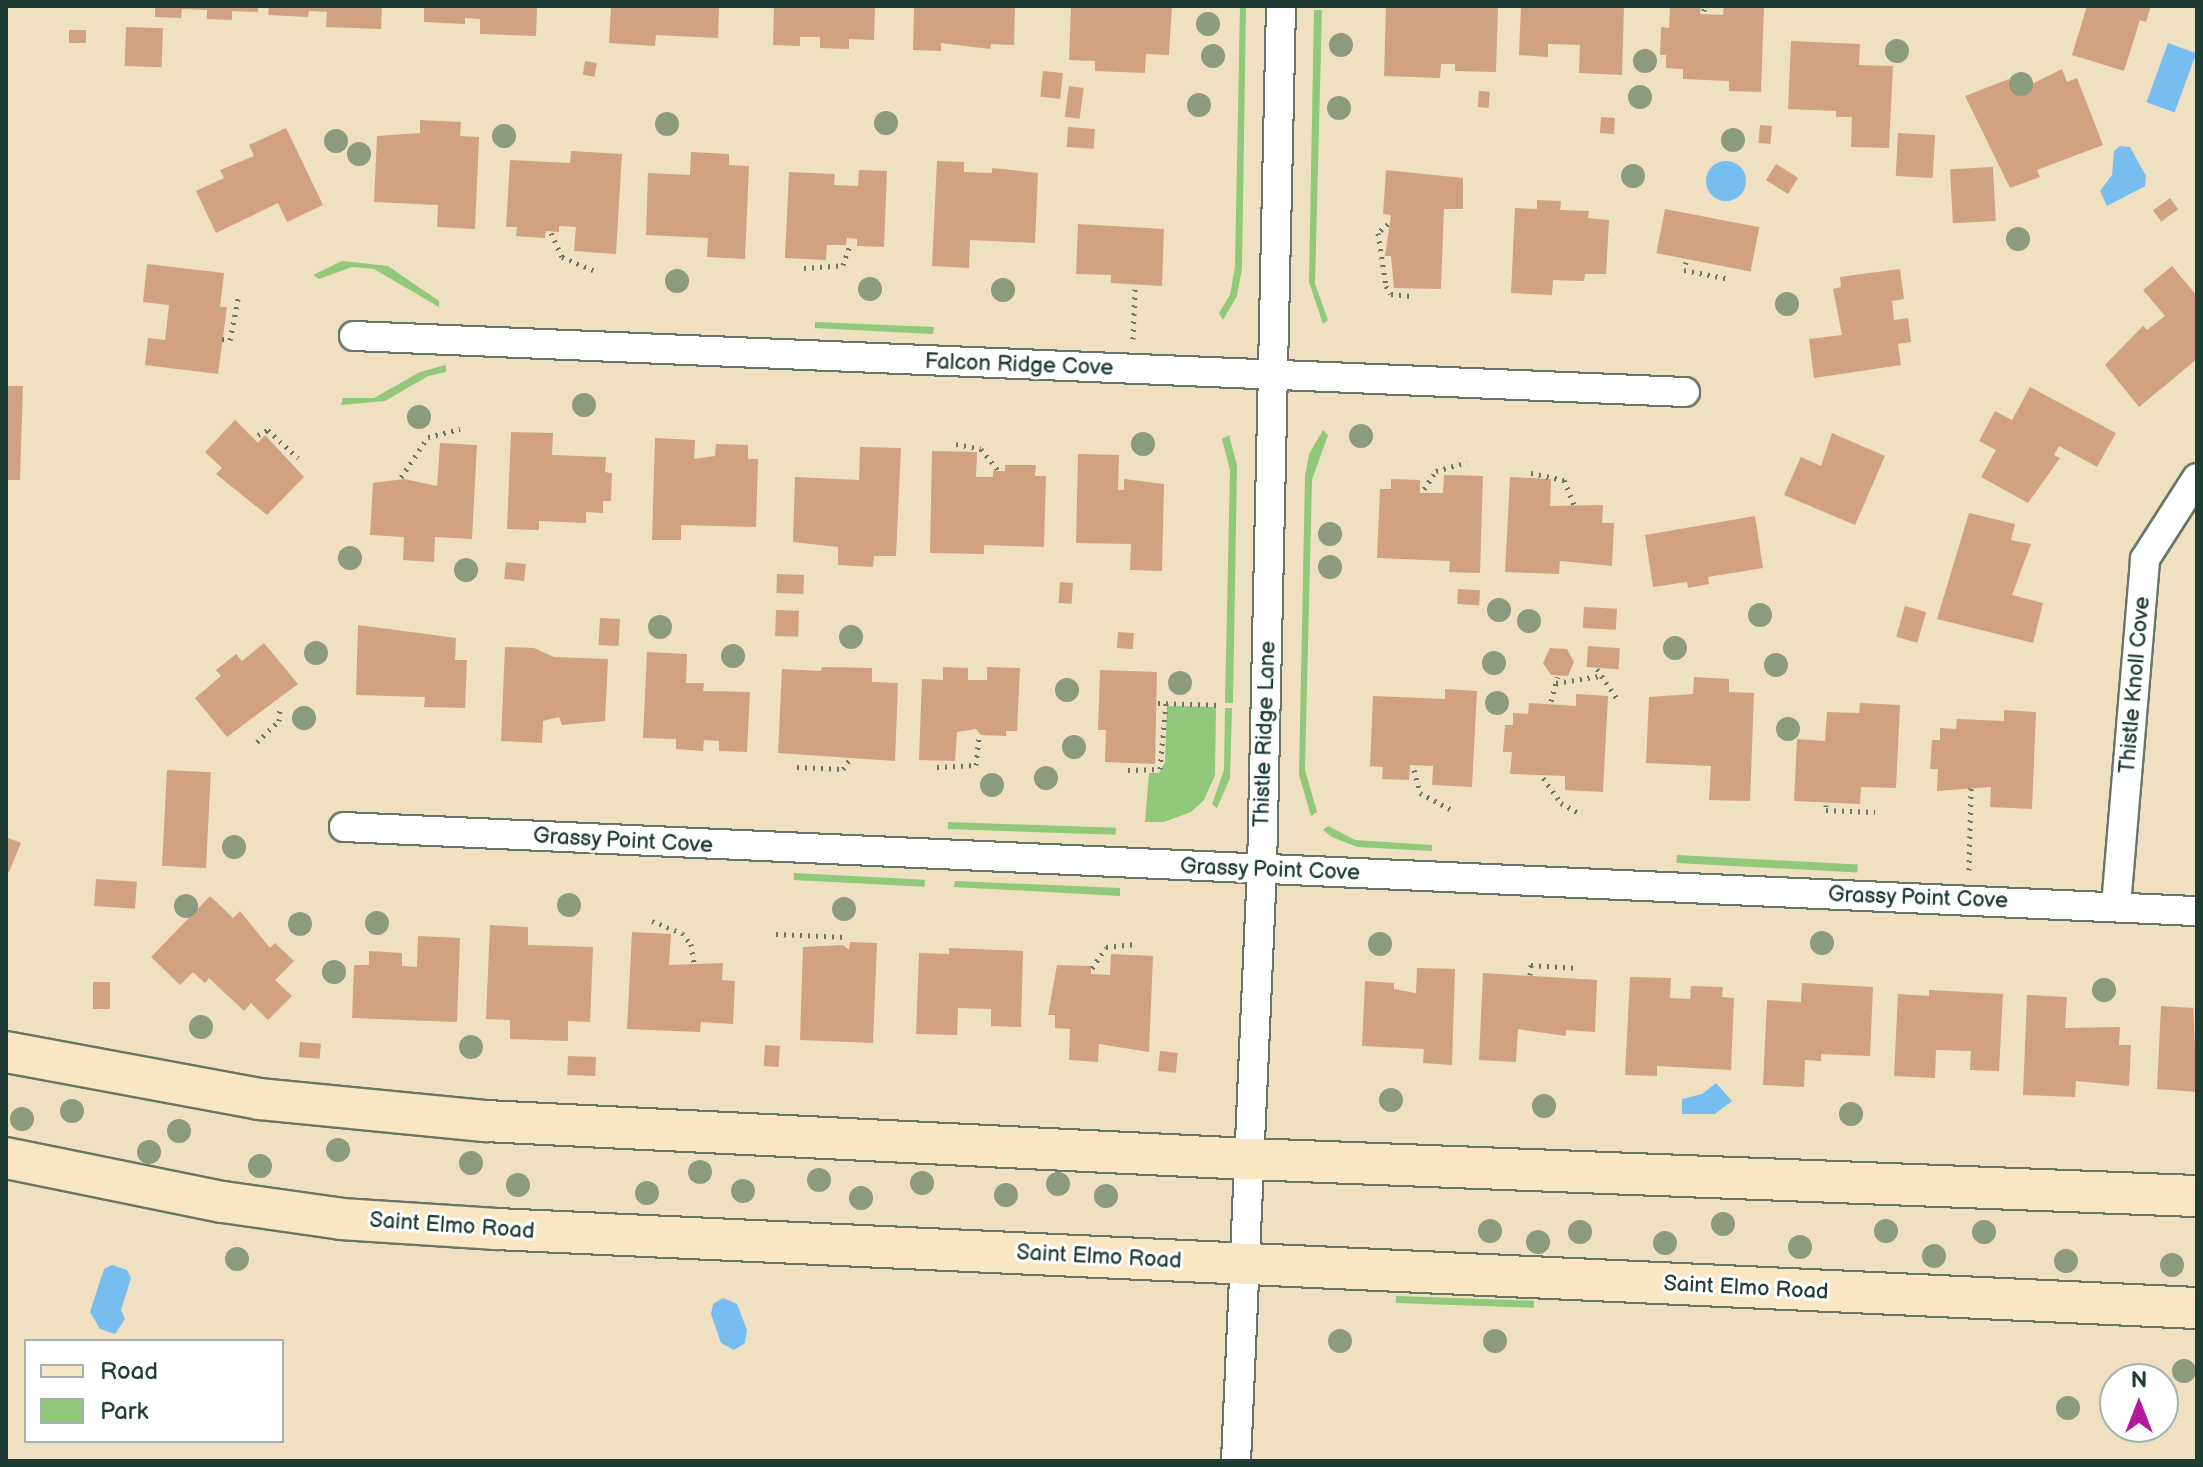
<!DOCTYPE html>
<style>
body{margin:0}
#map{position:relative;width:2203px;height:1467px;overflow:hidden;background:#eee0c0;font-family:"Balsamiq Sans",sans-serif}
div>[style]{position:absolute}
.green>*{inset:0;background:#91c87b;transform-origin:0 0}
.water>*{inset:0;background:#78bdef;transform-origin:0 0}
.round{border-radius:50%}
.building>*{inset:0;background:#d1a282;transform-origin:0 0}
.path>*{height:5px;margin-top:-2.5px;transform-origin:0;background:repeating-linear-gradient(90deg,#677665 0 2px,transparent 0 8px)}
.roads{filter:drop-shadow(2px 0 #677665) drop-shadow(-2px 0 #677665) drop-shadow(0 2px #677665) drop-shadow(0 -2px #677665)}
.street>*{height:28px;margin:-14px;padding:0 14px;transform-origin:14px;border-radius:14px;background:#fff}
.secondary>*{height:40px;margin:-20px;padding:0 20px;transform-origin:20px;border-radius:20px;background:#f9e7c3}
.trees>*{width:24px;height:24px;margin:-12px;border-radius:50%;background:#8c9a7d}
span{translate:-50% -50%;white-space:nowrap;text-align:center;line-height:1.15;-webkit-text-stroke:6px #fff;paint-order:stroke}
.street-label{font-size:22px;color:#1f3d34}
.frame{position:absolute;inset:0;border:8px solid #1f3d34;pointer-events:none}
.legend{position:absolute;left:24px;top:1339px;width:260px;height:104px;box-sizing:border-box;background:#fff;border:2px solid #a5b1ae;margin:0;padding:10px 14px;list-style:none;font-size:24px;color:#1f3d34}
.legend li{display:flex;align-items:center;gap:16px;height:40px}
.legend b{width:40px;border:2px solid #a5b1ae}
.north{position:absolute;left:2099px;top:1363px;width:80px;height:80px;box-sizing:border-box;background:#fff;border:2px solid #a5b1ae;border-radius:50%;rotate:0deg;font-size:22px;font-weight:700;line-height:32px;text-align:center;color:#1f3d34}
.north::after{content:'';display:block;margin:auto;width:28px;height:36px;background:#b5179e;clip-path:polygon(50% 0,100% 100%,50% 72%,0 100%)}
</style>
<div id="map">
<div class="green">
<div style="clip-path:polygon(1240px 6px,1246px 6px,1242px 268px,1237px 296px,1223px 320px,1219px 313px,1230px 295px,1235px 267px)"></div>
<div style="clip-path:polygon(1314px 10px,1322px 10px,1315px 284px,1328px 320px,1323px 324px,1309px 282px)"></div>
<div style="clip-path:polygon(342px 261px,388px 266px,439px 301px,439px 307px,374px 269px,352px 267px,319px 279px,313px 275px)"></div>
<div style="clip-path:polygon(815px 322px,934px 327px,933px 334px,815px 328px)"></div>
<div style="clip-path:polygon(446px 365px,446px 372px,428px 376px,385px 401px,341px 405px,343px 398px,374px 398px,420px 372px)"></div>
<div style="clip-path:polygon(1323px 430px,1328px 435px,1312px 480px,1305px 770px,1317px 812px,1311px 816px,1299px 775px,1305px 477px,1309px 454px)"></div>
<div style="clip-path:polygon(1229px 435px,1237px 465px,1233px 703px,1225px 703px,1230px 470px,1222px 439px)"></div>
<div style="clip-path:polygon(1167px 706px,1216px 707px,1215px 775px,1204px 800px,1191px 812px,1164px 822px,1145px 822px,1149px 773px,1159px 773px,1165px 762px)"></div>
<div style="clip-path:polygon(1225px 708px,1232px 708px,1230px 778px,1217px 808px,1212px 804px,1224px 770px)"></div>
<div style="left:948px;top:822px;width:168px;height:7px;rotate:2deg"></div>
<div style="clip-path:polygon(1328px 826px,1355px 840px,1432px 845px,1432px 851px,1357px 847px,1332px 837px,1323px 830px)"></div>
<div style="left:1677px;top:855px;width:181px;height:8px;rotate:3deg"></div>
<div style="left:794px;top:873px;width:131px;height:7px;rotate:3deg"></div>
<div style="clip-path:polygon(955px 881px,1120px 888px,1120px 896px,954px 887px)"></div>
<div style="left:1396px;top:1296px;width:138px;height:7px;rotate:2deg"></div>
</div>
<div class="water">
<div style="left:2168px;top:43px;width:30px;height:63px;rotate:20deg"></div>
<div style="clip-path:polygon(2120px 146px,2130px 147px,2146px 176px,2145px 186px,2107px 206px,2100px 191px,2112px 175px,2114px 151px)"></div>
<div class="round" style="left:1706px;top:161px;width:40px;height:40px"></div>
<div style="clip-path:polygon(1716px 1083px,1732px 1101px,1715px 1114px,1682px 1114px,1682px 1099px,1702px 1094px)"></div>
<div style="clip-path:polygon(112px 1265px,127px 1270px,131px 1278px,121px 1310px,125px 1319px,115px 1334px,100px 1329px,90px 1312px,104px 1269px)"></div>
<div style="clip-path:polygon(723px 1298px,737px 1304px,747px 1330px,745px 1343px,734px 1350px,721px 1343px,711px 1314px,713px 1304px)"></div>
</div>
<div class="building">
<div style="clip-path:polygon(155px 6px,258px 6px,258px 12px,232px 11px,232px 20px,207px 19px,207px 10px,182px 9px,181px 18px,155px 17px)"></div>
<div style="clip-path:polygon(269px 6px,382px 6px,381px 29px,326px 27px,327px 12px,309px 11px,308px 17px,268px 15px)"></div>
<div style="clip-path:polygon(424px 6px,537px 6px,536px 36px,480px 34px,480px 19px,465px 18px,465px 24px,424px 22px)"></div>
<div style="clip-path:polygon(611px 6px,719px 6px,718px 38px,656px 35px,655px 46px,609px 43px)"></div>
<div style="clip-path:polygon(774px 6px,875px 6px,874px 40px,849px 39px,849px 49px,820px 48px,820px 37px,800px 37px,800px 46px,773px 45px)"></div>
<div style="clip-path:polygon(914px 6px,1015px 6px,1014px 45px,991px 44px,990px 49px,941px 43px,941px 51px,913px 50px)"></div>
<div style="clip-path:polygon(1071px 6px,1172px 6px,1169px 55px,1146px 54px,1145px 73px,1095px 71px,1095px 61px,1069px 60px)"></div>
<div style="clip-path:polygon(1386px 6px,1498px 7px,1496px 72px,1455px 71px,1455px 64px,1441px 64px,1440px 78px,1384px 76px)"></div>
<div style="clip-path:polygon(1521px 6px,1624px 6px,1622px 75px,1579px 73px,1580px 45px,1548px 44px,1548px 57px,1519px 55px)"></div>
<div style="clip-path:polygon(1670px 6px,1701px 7px,1700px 14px,1723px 15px,1724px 6px,1764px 6px,1761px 92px,1729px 91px,1729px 81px,1683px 79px,1683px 69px,1666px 68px,1666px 55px,1660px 55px,1661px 27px,1669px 28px)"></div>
<div style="clip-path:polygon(2087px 6px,2151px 6px,2146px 22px,2140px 20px,2124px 71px,2072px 55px)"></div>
<div style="left:126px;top:27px;width:37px;height:39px;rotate:2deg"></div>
<div style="left:69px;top:30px;width:17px;height:13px"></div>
<div style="clip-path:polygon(1791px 41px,1860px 44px,1859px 65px,1893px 66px,1889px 148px,1851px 147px,1852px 117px,1836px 117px,1836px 111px,1788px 109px)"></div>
<div style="left:585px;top:61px;width:12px;height:14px;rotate:9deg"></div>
<div style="clip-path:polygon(2062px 69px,2067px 82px,2077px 78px,2103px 145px,2037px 170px,2040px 177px,2010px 188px,1965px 96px,2009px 79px,2014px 93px)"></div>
<div style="left:1043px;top:71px;width:20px;height:26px;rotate:6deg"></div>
<div style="left:1069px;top:86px;width:15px;height:31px;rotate:8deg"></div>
<div style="left:1479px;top:91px;width:11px;height:16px;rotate:5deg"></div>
<div style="left:1601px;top:117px;width:14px;height:16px;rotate:4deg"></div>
<div style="clip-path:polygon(420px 120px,461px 122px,460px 136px,479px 137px,475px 229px,437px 227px,438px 205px,374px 202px,377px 136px,420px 133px)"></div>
<div style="left:1760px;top:125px;width:12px;height:18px;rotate:5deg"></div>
<div style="left:1068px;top:127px;width:27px;height:20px;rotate:4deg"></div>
<div style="clip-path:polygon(286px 128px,323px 205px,287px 222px,278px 203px,216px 233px,196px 191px,224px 178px,220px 170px,254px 156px,249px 145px)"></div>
<div style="left:1898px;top:133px;width:37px;height:43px;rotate:3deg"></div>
<div style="clip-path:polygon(571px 151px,622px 154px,616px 254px,574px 251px,576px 227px,559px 226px,559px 232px,546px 231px,545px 238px,516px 236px,517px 227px,506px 227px,510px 160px,570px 163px)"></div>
<div style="clip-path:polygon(691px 152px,729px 154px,729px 165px,749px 166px,745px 259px,707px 257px,708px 238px,646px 235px,648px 173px,690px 175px)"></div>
<div style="clip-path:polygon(937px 161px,964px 162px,964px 172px,992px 173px,992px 168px,1038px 173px,1035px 243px,970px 240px,969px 268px,932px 266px)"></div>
<div style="left:1776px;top:164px;width:26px;height:19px;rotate:32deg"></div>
<div style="left:1993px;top:167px;width:54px;height:43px;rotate:87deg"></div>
<div style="clip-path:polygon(859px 170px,887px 171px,884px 247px,857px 246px,857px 239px,847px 238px,846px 245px,827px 245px,826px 260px,785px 258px,789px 172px,835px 174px,834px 185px,858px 186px)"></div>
<div style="clip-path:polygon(1386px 170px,1463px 178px,1463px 209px,1444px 209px,1441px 289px,1394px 288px,1391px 256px,1385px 256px,1391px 215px,1383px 214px)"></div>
<div style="left:2170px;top:198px;width:14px;height:21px;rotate:54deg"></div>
<div style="clip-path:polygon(1537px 200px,1561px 201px,1560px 210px,1589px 211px,1588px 218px,1609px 220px,1606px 274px,1585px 274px,1584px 281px,1553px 280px,1552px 295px,1511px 293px,1515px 208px,1537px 209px)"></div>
<div style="left:1665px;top:209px;width:96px;height:45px;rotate:11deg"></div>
<div style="clip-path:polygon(1078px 224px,1164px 229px,1162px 286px,1111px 283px,1111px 275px,1076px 274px)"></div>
<div style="clip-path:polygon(147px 264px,224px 273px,220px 307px,227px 307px,218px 374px,145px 365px,148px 338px,165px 340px,169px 305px,143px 302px)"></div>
<div style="clip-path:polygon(2172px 266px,2197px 296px,2197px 359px,2139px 407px,2105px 365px,2143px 326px,2147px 330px,2165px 316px,2143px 290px)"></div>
<div style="clip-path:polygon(1900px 269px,1904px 299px,1892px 301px,1894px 320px,1908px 318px,1911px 342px,1898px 344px,1901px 365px,1814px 378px,1809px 339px,1842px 335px,1833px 289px,1841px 287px,1840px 277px)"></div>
<div style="clip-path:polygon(6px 386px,23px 386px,20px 480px,6px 480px)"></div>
<div style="clip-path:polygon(2030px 387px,2116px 433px,2097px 467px,2059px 446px,2054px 455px,2060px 458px,2028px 503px,1981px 477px,1996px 450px,1979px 441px,1995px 411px,2012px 420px)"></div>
<div style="clip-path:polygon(235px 420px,258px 443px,265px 435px,304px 477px,267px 515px,216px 474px,222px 468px,205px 452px)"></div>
<div style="clip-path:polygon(511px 432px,553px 433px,552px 455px,606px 457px,605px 472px,612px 473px,611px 501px,603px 501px,603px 513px,586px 512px,586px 523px,539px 521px,539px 530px,507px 529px)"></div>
<div style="clip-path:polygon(1832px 433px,1885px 456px,1855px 525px,1784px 495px,1801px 457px,1821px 466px)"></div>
<div style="clip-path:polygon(655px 438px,695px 440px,694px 459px,715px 456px,716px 444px,748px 445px,748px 459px,758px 459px,756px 527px,681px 525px,681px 540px,652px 540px)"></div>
<div style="clip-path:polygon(440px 443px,477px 445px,472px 539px,435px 537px,434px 562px,403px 560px,404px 537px,370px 535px,373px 483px,404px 479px,437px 486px)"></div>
<div style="clip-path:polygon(860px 447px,901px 448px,896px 556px,874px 556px,873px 567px,838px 565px,838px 547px,793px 542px,795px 477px,859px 480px)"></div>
<div style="clip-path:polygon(932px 451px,977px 452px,976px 477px,993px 477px,993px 471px,1005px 471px,1005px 465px,1036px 465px,1035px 476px,1046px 476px,1044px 547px,984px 545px,984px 554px,930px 553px)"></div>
<div style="clip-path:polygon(1078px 454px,1119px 455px,1118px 490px,1124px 490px,1124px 479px,1164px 484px,1162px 571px,1130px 570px,1131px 544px,1076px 543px)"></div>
<div style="clip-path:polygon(1444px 475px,1483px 476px,1480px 573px,1449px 572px,1450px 561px,1377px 558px,1380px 489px,1391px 489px,1391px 479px,1420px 480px,1420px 493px,1443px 493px)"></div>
<div style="clip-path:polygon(1510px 477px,1551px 479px,1550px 506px,1603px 505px,1602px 523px,1614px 523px,1612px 566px,1560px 561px,1559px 574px,1505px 572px)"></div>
<div style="clip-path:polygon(1969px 513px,2015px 524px,2011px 540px,2031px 544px,2012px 595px,2043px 603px,2033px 643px,1937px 619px)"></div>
<div style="clip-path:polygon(1755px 516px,1763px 568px,1708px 577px,1709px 584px,1688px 588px,1687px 582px,1653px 587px,1645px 535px)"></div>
<div style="left:506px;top:562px;width:20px;height:17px;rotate:6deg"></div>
<div style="left:777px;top:574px;width:27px;height:19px;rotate:2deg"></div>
<div style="left:1060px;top:582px;width:13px;height:21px;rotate:4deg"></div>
<div style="left:1458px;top:589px;width:22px;height:15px;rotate:3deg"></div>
<div style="left:1905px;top:606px;width:22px;height:32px;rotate:16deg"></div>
<div style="left:1584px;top:607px;width:33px;height:21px;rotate:3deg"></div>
<div style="left:776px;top:610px;width:23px;height:26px;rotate:2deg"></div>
<div style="left:600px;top:618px;width:20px;height:27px;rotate:3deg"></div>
<div style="clip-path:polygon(358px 625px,456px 638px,455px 660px,467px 660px,465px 708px,424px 707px,425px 697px,356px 695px)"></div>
<div style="left:1118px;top:632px;width:16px;height:16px;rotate:4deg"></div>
<div style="clip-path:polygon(264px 643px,298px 684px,227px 737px,195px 698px,221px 676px,216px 670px,236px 654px,242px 661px)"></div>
<div style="left:1588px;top:646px;width:32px;height:21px;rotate:4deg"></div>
<div style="clip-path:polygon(505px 647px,534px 648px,554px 657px,608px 659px,605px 721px,562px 725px,559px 717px,543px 721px,542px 743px,501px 741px)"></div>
<div style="clip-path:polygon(1550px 648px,1567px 649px,1574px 662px,1568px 676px,1551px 675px,1543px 663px)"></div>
<div style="clip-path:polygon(647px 652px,687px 654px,686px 683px,704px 683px,703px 691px,750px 692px,747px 752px,719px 751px,719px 741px,704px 740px,703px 751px,676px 749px,676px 739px,643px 738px)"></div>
<div style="clip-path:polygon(822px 667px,872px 668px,872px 682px,898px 683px,895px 761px,778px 753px,782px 669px,821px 671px)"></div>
<div style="clip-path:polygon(943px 667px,968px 668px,968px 680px,987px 680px,987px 667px,1020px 668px,1017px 731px,1006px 731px,1006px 736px,981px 735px,976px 729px,957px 732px,955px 761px,919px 760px,922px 679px,943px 680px)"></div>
<div style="clip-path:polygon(1100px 670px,1157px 672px,1155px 764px,1105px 762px,1106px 730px,1098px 730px)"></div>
<div style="clip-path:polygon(1694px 677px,1729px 679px,1729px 692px,1754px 693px,1750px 801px,1709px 800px,1711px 766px,1646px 763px,1649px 697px,1693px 694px)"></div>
<div style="clip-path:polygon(1445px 689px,1477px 691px,1472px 787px,1432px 785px,1433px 766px,1410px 765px,1409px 780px,1382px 779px,1383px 767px,1370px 766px,1373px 696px,1445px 699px)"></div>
<div style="clip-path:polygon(1576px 694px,1608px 696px,1603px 792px,1565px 790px,1565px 776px,1510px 774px,1512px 752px,1503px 752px,1505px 725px,1513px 725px,1513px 713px,1528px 714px,1529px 703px,1576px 706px)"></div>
<div style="clip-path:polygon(1860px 703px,1900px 705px,1896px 788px,1861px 787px,1860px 804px,1794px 801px,1797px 739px,1825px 741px,1827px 712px,1859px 713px)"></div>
<div style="clip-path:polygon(2004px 710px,2036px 712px,2032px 809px,1990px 807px,1991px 787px,1937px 791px,1938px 769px,1930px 769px,1932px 740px,1940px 740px,1940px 728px,1956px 729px,1957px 719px,2004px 721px)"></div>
<div style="left:167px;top:770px;width:44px;height:96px;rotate:3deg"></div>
<div style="clip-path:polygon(6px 837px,21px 843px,9px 872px,6px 870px)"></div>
<div style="left:96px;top:879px;width:41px;height:27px;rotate:4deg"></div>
<div style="clip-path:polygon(210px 896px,233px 918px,240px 911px,270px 948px,275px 943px,294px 961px,275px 980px,292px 996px,268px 1020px,251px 1003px,244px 1011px,209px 978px,205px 983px,193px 972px,180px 985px,151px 957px)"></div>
<div style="clip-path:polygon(490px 925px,528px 927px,528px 945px,593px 947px,590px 1022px,568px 1021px,568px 1041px,510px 1039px,510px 1020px,486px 1019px)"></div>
<div style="clip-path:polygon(632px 932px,671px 934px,669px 965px,723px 963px,722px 980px,735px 981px,733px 1024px,701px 1022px,700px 1032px,627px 1029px)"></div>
<div style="clip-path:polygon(418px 936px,460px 938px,457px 1022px,352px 1018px,354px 965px,369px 965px,369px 951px,402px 953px,402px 966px,417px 967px)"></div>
<div style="clip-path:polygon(850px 942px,877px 943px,873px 1043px,800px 1040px,803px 947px,843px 945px,849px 950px)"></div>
<div style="clip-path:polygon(949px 948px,1023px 951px,1021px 1027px,991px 1026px,991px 1009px,958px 1008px,957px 1035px,916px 1034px,919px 953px,949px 954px)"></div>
<div style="clip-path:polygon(1111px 954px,1153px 956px,1149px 1052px,1099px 1044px,1098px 1062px,1069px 1060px,1070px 1029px,1055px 1028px,1055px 1015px,1048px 1015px,1057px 965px,1091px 966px,1091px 974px,1110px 975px)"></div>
<div style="clip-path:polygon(1417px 968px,1455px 969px,1452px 1065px,1423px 1063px,1424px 1049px,1362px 1046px,1365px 981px,1394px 983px,1394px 989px,1416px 993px)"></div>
<div style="clip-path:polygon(1483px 973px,1597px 980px,1595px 1032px,1566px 1030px,1566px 1036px,1518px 1029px,1516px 1062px,1479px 1060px)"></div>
<div style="clip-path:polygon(1630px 977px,1671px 978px,1670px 998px,1690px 999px,1691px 986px,1723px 987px,1722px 997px,1734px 998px,1731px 1070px,1657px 1066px,1657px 1076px,1625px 1075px)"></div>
<div style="left:93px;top:982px;width:17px;height:27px"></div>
<div style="clip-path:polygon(1802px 983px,1873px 987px,1870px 1056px,1821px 1054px,1821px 1061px,1805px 1060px,1804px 1087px,1763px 1085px,1767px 1000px,1801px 1002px)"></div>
<div style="clip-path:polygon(1929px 990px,2003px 994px,1999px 1071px,1970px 1070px,1971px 1051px,1936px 1050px,1935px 1078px,1894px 1076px,1898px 994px,1929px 996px)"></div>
<div style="clip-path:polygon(2027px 995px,2067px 997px,2065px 1028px,2120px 1027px,2119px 1045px,2131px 1045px,2129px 1086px,2076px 1081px,2075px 1097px,2023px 1095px)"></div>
<div style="clip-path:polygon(2193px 1002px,2197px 1092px,2157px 1089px,2161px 1006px,2193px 1008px)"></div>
<div style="left:300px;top:1042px;width:21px;height:15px;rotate:5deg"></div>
<div style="left:765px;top:1045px;width:15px;height:21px;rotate:4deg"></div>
<div style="left:1160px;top:1051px;width:18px;height:20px;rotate:6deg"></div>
<div style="left:568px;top:1056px;width:28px;height:19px;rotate:2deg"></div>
</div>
<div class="path">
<div style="left:1704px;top:11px;width:5px;rotate:-79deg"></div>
<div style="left:1388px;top:224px;width:13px;rotate:138deg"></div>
<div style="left:1378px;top:233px;width:54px;rotate:81.4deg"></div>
<div style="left:1386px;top:286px;width:9px;rotate:58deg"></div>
<div style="left:1391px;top:294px;width:20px;rotate:6deg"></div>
<div style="left:551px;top:233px;width:26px;rotate:65deg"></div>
<div style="left:562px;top:257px;width:34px;rotate:23deg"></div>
<div style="left:1686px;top:262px;width:8px;rotate:104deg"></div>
<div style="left:1684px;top:270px;width:47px;rotate:11.1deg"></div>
<div style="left:804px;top:268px;width:39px;rotate:-4deg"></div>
<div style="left:843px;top:265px;width:24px;rotate:-71deg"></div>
<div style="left:222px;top:339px;width:8px;rotate:7deg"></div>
<div style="left:230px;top:340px;width:47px;rotate:-78.9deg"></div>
<div style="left:1133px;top:339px;width:50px;rotate:-87.7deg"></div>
<div style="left:258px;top:435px;width:11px;rotate:-27deg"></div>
<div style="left:268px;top:430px;width:41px;rotate:43deg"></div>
<div style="left:956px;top:444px;width:25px;rotate:11deg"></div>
<div style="left:981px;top:449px;width:27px;rotate:51deg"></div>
<div style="left:1531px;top:473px;width:34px;rotate:12deg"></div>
<div style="left:1564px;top:480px;width:27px;rotate:68deg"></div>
<div style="left:401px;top:477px;width:48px;rotate:-56deg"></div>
<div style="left:428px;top:437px;width:33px;rotate:-14deg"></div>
<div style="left:1424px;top:489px;width:22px;rotate:-56deg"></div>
<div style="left:1436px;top:471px;width:32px;rotate:-16deg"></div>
<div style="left:1597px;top:669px;width:36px;rotate:56deg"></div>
<div style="left:1556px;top:683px;width:44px;rotate:-9.2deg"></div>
<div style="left:1551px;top:701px;width:25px;rotate:-74deg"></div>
<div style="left:1158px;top:703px;width:63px;rotate:1.8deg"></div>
<div style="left:257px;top:742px;width:30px;rotate:-44deg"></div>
<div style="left:279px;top:721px;width:14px;rotate:-86deg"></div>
<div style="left:797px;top:767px;width:46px;rotate:2.5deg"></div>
<div style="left:843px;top:769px;width:14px;rotate:-54deg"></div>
<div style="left:937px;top:767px;width:39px;rotate:-3deg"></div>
<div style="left:976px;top:765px;width:31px;rotate:-84deg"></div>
<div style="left:1128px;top:770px;width:32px;rotate:-2deg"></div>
<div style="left:1160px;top:769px;width:66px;rotate:-84.8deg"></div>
<div style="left:1414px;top:770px;width:24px;rotate:75deg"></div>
<div style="left:1420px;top:793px;width:34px;rotate:28deg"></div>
<div style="left:1543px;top:778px;width:31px;rotate:54deg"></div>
<div style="left:1561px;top:803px;width:24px;rotate:30deg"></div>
<div style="left:1826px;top:805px;width:5px;rotate:90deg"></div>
<div style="left:1826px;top:810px;width:49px;rotate:2.3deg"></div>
<div style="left:1969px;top:870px;width:83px;rotate:-88.6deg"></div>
<div style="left:652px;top:921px;width:32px;rotate:22deg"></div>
<div style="left:682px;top:933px;width:14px;rotate:51deg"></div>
<div style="left:691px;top:944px;width:19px;rotate:81deg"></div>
<div style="left:776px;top:934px;width:71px;rotate:2.4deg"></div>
<div style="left:1092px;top:968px;width:25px;rotate:-56deg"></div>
<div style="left:1106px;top:947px;width:27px;rotate:-6deg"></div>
<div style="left:1530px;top:975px;width:10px;rotate:-84deg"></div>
<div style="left:1531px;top:965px;width:47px;rotate:3.7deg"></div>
</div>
<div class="roads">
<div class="street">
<div style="left:354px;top:336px;width:1332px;rotate:2.41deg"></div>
<div style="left:344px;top:827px;width:1855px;rotate:2.6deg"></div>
<div style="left:2116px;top:906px;width:348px;rotate:-85.2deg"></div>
<div style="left:2145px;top:559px;width:96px;rotate:-57.3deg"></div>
<div style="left:1236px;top:1461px;width:593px;rotate:-87.49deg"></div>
<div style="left:1262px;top:869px;width:863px;rotate:-88.74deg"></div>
</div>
<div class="secondary">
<div style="left:6px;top:1052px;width:258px;rotate:10.5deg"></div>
<div style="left:260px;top:1099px;width:226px;rotate:5.6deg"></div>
<div style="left:485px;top:1121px;width:765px;rotate:2.85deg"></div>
<div style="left:1249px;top:1159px;width:949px;rotate:2.24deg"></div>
<div style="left:6px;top:1158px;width:221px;rotate:11.5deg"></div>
<div style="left:223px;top:1202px;width:120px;rotate:8.1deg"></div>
<div style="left:342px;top:1219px;width:154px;rotate:3.7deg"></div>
<div style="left:496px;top:1229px;width:1703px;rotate:2.66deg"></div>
</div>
</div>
<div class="trees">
<div style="left:1208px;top:24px"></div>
<div style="left:1341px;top:45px"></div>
<div style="left:1897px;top:51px"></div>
<div style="left:1213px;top:56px"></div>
<div style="left:1645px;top:61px"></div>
<div style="left:2021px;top:84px"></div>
<div style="left:1640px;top:97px"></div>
<div style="left:1199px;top:105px"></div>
<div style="left:1339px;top:108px"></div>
<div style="left:886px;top:123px"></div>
<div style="left:667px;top:124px"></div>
<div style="left:504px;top:136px"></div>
<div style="left:1733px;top:140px"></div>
<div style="left:336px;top:141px"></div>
<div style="left:359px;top:154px"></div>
<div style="left:1633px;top:176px"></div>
<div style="left:2018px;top:239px"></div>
<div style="left:677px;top:281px"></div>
<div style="left:870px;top:289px"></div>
<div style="left:1003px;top:290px"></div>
<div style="left:1787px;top:304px"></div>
<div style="left:584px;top:405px"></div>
<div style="left:419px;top:417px"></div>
<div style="left:1361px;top:436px"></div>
<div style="left:1143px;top:444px"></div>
<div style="left:1330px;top:534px"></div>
<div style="left:350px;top:558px"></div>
<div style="left:1330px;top:567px"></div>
<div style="left:466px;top:570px"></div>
<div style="left:1499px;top:610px"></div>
<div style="left:1760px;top:615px"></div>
<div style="left:1529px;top:621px"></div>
<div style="left:660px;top:627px"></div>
<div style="left:851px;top:637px"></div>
<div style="left:1675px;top:648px"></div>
<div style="left:316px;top:653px"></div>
<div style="left:733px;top:656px"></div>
<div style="left:1494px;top:663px"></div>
<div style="left:1776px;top:665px"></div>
<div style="left:1180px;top:683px"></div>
<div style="left:1067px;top:690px"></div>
<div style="left:1497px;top:703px"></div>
<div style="left:304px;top:718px"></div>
<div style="left:1788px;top:729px"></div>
<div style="left:1074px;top:747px"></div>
<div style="left:1046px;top:778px"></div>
<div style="left:992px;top:785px"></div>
<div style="left:234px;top:847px"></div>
<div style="left:569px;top:905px"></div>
<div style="left:186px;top:906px"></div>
<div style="left:844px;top:909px"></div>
<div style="left:377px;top:923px"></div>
<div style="left:300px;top:924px"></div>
<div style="left:1822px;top:943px"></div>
<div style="left:1380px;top:944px"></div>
<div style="left:334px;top:972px"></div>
<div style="left:2104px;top:990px"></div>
<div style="left:201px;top:1027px"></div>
<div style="left:471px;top:1047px"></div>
<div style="left:1391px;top:1100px"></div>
<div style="left:1544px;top:1106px"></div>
<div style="left:72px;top:1111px"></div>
<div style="left:1851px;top:1114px"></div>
<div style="left:22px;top:1119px"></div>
<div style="left:179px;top:1131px"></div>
<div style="left:338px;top:1150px"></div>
<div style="left:149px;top:1152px"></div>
<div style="left:471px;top:1163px"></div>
<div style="left:260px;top:1166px"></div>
<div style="left:700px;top:1172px"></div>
<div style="left:819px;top:1180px"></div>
<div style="left:922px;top:1183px"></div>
<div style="left:1058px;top:1184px"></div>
<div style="left:518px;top:1185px"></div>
<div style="left:743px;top:1191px"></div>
<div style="left:647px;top:1193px"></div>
<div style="left:1006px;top:1195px"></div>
<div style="left:1106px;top:1196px"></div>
<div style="left:861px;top:1198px"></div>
<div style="left:1723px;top:1224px"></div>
<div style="left:1490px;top:1231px"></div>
<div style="left:1886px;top:1231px"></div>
<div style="left:1580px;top:1232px"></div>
<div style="left:1984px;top:1232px"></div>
<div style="left:1538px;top:1242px"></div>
<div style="left:1665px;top:1243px"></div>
<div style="left:1800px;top:1247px"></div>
<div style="left:1934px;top:1256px"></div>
<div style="left:237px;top:1259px"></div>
<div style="left:2066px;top:1261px"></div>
<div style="left:2172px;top:1265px"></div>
<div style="left:1340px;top:1341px"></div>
<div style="left:1495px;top:1341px"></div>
<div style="left:2184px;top:1371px"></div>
<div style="left:2068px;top:1408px"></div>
</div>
<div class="street-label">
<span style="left:1019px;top:365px;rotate:2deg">Falcon Ridge Cove</span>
<span style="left:2135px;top:685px;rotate:-85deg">Thistle Knoll Cove</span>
<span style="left:1265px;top:734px;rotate:-88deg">Thistle Ridge Lane</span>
<span style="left:623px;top:841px;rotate:3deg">Grassy Point Cove</span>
<span style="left:1270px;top:870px;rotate:2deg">Grassy Point Cove</span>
<span style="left:1918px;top:898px;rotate:2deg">Grassy Point Cove</span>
<span style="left:452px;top:1226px;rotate:4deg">Saint Elmo Road</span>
<span style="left:1099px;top:1257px;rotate:3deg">Saint Elmo Road</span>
<span style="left:1746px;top:1288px;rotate:3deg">Saint Elmo Road</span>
</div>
<div class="frame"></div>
<ul class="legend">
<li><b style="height:10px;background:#f9e7c3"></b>Road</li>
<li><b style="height:22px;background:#91c87b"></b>Park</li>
</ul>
<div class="north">N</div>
</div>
